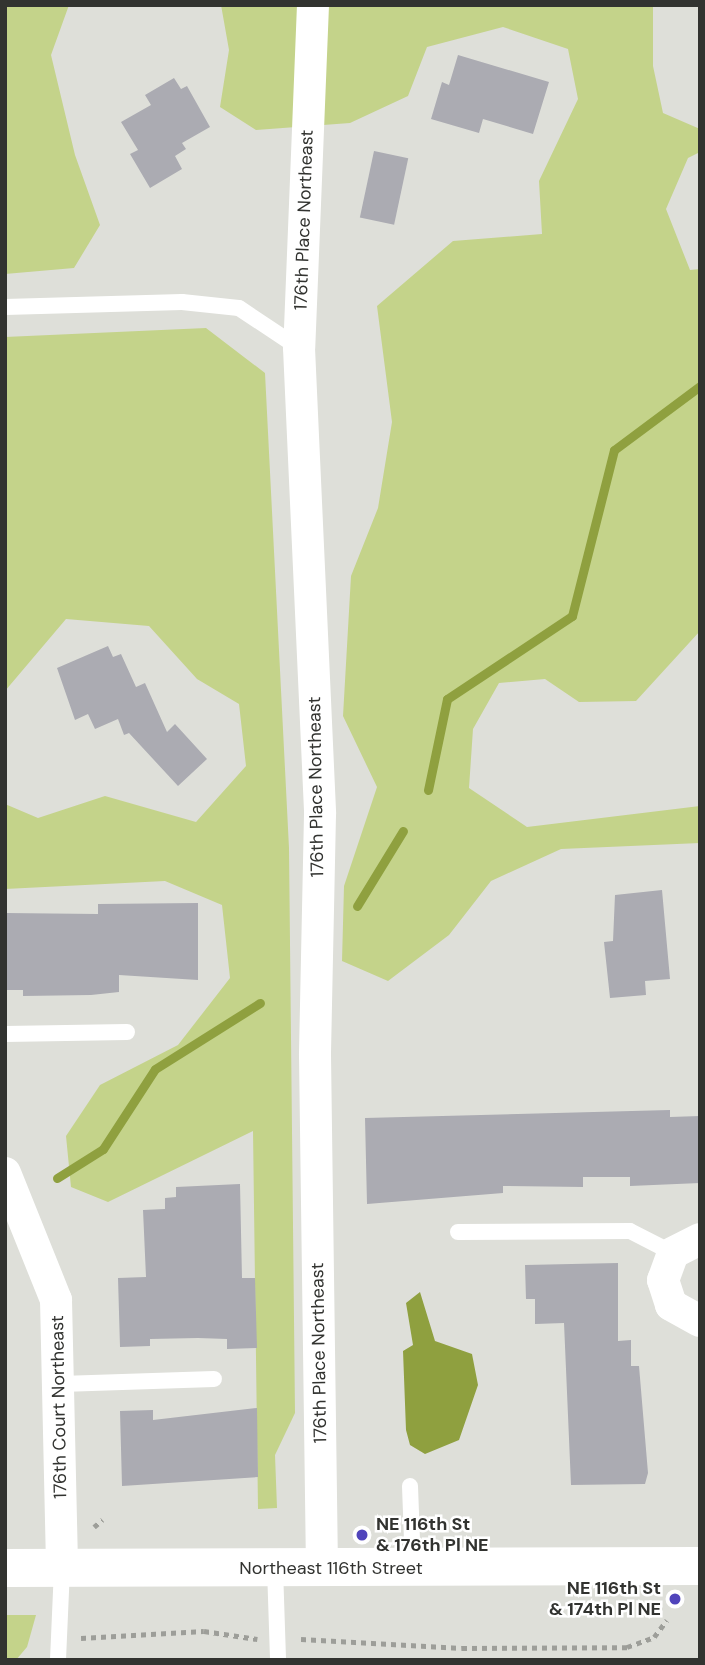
<!DOCTYPE html>
<style>
body{margin:0}
#map{position:relative;width:705px;height:1665px;overflow:hidden;background:#dedfd9;font-family:"DM Sans",sans-serif}
div>[style]{position:absolute}
.green>*{inset:0;background:#c4d38a}
.water>*{inset:0;background:#8fa03f}
.stream>*{height:9px;margin:-4.5px;padding:0 4.5px;transform-origin:4.5px;border-radius:4.5px;background:#8fa03f}
.building>*{inset:0;background:#ababb2;transform-origin:0 0}
.path>*{height:4.5px;margin-top:-2.25px;transform-origin:0;background:repeating-linear-gradient(90deg,#9d9e99 0 5px,transparent 0 10px)}
.service>*{height:16px;margin:-8px;padding:0 8px;transform-origin:8px;border-radius:8px;background:#fff}
.minor>*{height:32px;margin:-16px;padding:0 16px;transform-origin:16px;border-radius:16px;background:#fff}
.tertiary>*{height:38px;margin:-19px;padding:0 19px;transform-origin:19px;border-radius:19px;background:#fff}
.dots>*{width:19px;height:19px;translate:-50% -50%;box-sizing:border-box;border:4px solid #fff;border-radius:50%}
span{translate:-50% -50%;white-space:nowrap;text-align:center;line-height:1.15;-webkit-text-stroke:5px #fff;paint-order:stroke}
.street-label{font-size:18px;color:#323330}
.poi-label{font-size:18px;color:#323330;font-weight:700}
.left{translate:0 -50%;text-align:left}
.right{translate:-100% -50%;text-align:right}
.frame{position:absolute;inset:0;border:7px solid #323330;pointer-events:none}
</style>
<div id="map">
<div class="green">
<div style="clip-path:polygon(5px 5px,69px 5px,51px 55px,75px 155px,100px 225px,74px 268px,5px 274px)"></div>
<div style="clip-path:polygon(221px 5px,653px 5px,653px 66px,663px 113px,700px 129px,700px 152px,688px 158px,666px 209px,690px 270px,700px 269px,700px 631px,636px 701px,579px 702px,545px 679px,499px 683px,473px 729px,469px 788px,527px 827px,700px 806px,700px 843px,561px 849px,491px 881px,449px 935px,388px 981px,342px 961px,344px 886px,377px 787px,343px 716px,351px 576px,378px 508px,392px 422px,377px 306px,453px 241px,542px 234px,539px 181px,578px 99px,568px 49px,503px 27px,427px 47px,408px 96px,350px 123px,256px 130px,220px 107px,229px 50px)"></div>
<div style="clip-path:polygon(206px 328px,265px 373px,289px 848px,295px 1413px,275px 1455px,277px 1508px,258px 1509px,253px 1131px,108px 1202px,71px 1187px,66px 1136px,100px 1085px,178px 1045px,230px 978px,222px 905px,165px 881px,5px 889px,5px 804px,38px 818px,105px 796px,196px 822px,246px 766px,239px 704px,197px 679px,149px 626px,66px 619px,5px 691px,5px 337px)"></div>
<div style="clip-path:polygon(5px 1615px,36px 1615px,27px 1647px,16px 1660px,5px 1660px)"></div>
</div>
<div class="water">
<div style="clip-path:polygon(420px 1292px,435px 1341px,472px 1354px,478px 1385px,459px 1440px,425px 1454px,410px 1445px,406px 1430px,403px 1351px,413px 1345px,406px 1303px)"></div>
</div>
<div class="stream">
<div style="left:428px;top:790px;width:93px;rotate:-78.2deg"></div>
<div style="left:447px;top:699px;width:150px;rotate:-33.6deg"></div>
<div style="left:572px;top:616px;width:171px;rotate:-75.8deg"></div>
<div style="left:614px;top:450px;width:107px;rotate:-36.7deg"></div>
<div style="left:357px;top:906px;width:88px;rotate:-58.5deg"></div>
<div style="left:57px;top:1178px;width:54px;rotate:-32.2deg"></div>
<div style="left:103px;top:1149px;width:95px;rotate:-57deg"></div>
<div style="left:155px;top:1069px;width:124px;rotate:-32.2deg"></div>
</div>
<div class="building">
<div style="clip-path:polygon(458px 55px,549px 82px,533px 134px,483px 119px,479px 133px,431px 119px,442px 82px,449px 85px)"></div>
<div style="clip-path:polygon(174px 78px,181px 89px,187px 86px,210px 127px,182px 143px,186px 149px,175px 156px,182px 169px,150px 188px,130px 154px,138px 150px,121px 122px,151px 105px,145px 95px)"></div>
<div style="left:374px;top:151px;width:35px;height:68px;rotate:12deg"></div>
<div style="clip-path:polygon(108px 646px,113px 657px,121px 654px,136px 687px,145px 683px,167px 732px,175px 724px,207px 759px,178px 786px,129px 733px,124px 735px,118px 719px,95px 729px,88px 714px,75px 720px,57px 668px)"></div>
<div style="clip-path:polygon(662px 890px,670px 979px,645px 981px,646px 995px,610px 998px,604px 942px,613px 941px,615px 895px)"></div>
<div style="clip-path:polygon(198px 903px,198px 980px,119px 975px,119px 992px,91px 995px,23px 996px,23px 990px,5px 990px,5px 913px,98px 914px,98px 904px)"></div>
<div style="clip-path:polygon(670px 1110px,670px 1117px,700px 1116px,700px 1183px,630px 1186px,630px 1177px,583px 1177px,583px 1187px,503px 1186px,503px 1193px,367px 1204px,365px 1118px)"></div>
<div style="clip-path:polygon(240px 1184px,242px 1278px,255px 1278px,257px 1348px,227px 1349px,227px 1339px,198px 1338px,150px 1339px,150px 1346px,120px 1347px,118px 1278px,146px 1277px,143px 1210px,165px 1209px,165px 1198px,176px 1197px,176px 1187px)"></div>
<div style="clip-path:polygon(618px 1263px,618px 1341px,631px 1340px,631px 1366px,639px 1366px,648px 1473px,645px 1484px,571px 1485px,564px 1323px,535px 1324px,535px 1299px,526px 1299px,525px 1265px)"></div>
<div style="clip-path:polygon(257px 1408px,258px 1477px,122px 1486px,120px 1411px,153px 1410px,153px 1420px)"></div>
</div>
<div class="path">
<div style="left:94px;top:1527px;width:11px;rotate:-41deg"></div>
<div style="left:81px;top:1638px;width:123px;rotate:-3.3deg"></div>
<div style="left:204px;top:1631px;width:54px;rotate:8.6deg"></div>
<div style="left:301px;top:1639px;width:161px;rotate:3.2deg"></div>
<div style="left:462px;top:1648px;width:165px;rotate:-0.3deg"></div>
<div style="left:627px;top:1647px;width:29px;rotate:-20deg"></div>
<div style="left:654px;top:1637px;width:21px;rotate:-53deg"></div>
</div>
<div class="service">
<div style="left:5px;top:307px;width:177px;rotate:-1.6deg"></div>
<div style="left:182px;top:302px;width:57px;rotate:6deg"></div>
<div style="left:239px;top:308px;width:72px;rotate:33.7deg"></div>
<div style="left:5px;top:1034px;width:122px;rotate:-0.9deg"></div>
<div style="left:458px;top:1232px;width:172px;rotate:-0.3deg"></div>
<div style="left:630px;top:1231px;width:48px;rotate:27.1deg"></div>
<div style="left:61px;top:1384px;width:153px;rotate:-1.9deg"></div>
<div style="left:410px;top:1486px;width:82px;rotate:87.9deg"></div>
<div style="left:275px;top:1568px;width:92px;rotate:88.1deg"></div>
<div style="left:58px;top:1660px;width:93px;rotate:-87.5deg"></div>
</div>
<div class="minor">
<div style="left:313px;top:5px;width:343px;rotate:92.3deg"></div>
<div style="left:299px;top:348px;width:466px;rotate:87.4deg"></div>
<div style="left:320px;top:814px;width:241px;rotate:91.2deg"></div>
<div style="left:315px;top:1055px;width:513px;rotate:89.22deg"></div>
<div style="left:5px;top:1173px;width:137px;rotate:68.1deg"></div>
<div style="left:56px;top:1300px;width:267px;rotate:88.7deg"></div>
<div style="left:700px;top:1239px;width:30px;rotate:153deg"></div>
<div style="left:673px;top:1253px;width:29px;rotate:110deg"></div>
<div style="left:663px;top:1280px;width:26px;rotate:72deg"></div>
<div style="left:671px;top:1305px;width:33px;rotate:29deg"></div>
</div>
<div class="tertiary">
<div style="left:5px;top:1568px;width:695px;rotate:-0.16deg"></div>
</div>
<div class="dots">
<div style="left:362px;top:1535px;background:#5044bb"></div>
<div style="left:675px;top:1599px;background:#5044bb"></div>
</div>
<div class="street-label">
<span style="left:304px;top:220px;rotate:-88deg">176th Place Northeast</span>
<span style="left:316px;top:787px;rotate:-91deg">176th Place Northeast</span>
<span style="left:319px;top:1353px;rotate:-91deg">176th Place Northeast</span>
<span style="left:59px;top:1407px;rotate:-91deg">176th Court Northeast</span>
<span style="left:331px;top:1568px">Northeast 116th Street</span>
</div>
<div class="poi-label">
<span class="left" style="left:376px;top:1535px">NE 116th St<br>&amp; 176th Pl NE</span>
<span class="right" style="left:661px;top:1599px">NE 116th St<br>&amp; 174th Pl NE</span>
</div>
<div class="frame"></div>
</div>
